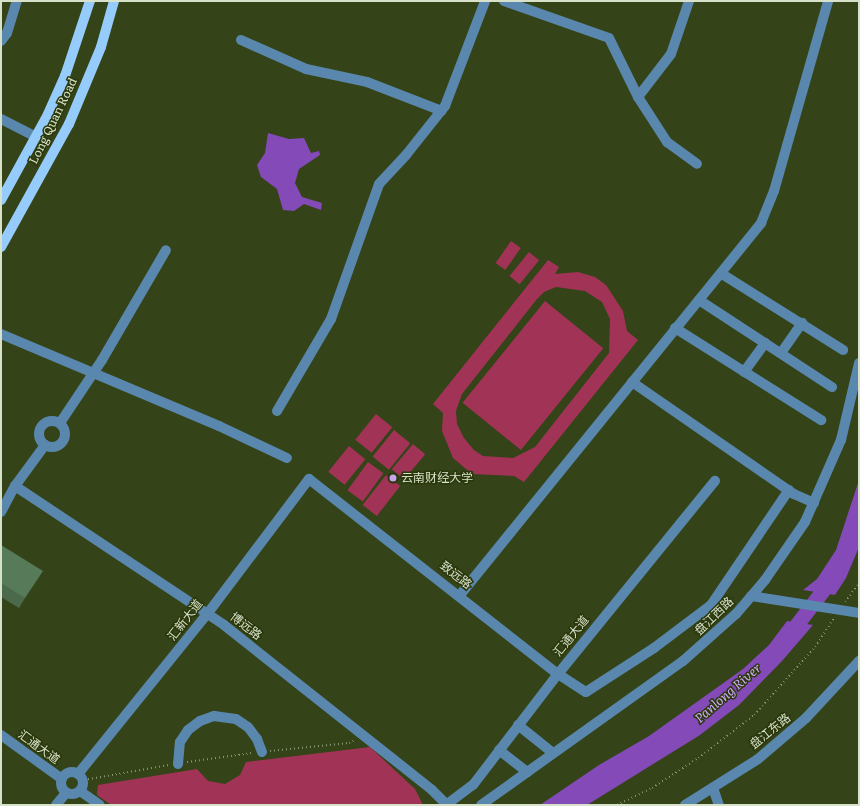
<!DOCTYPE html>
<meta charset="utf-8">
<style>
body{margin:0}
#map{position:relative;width:860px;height:806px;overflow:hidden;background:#344318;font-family:Literata,"Noto Sans SC",serif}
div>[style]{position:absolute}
.green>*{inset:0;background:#a13356;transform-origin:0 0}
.water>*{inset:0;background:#834ab8}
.river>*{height:15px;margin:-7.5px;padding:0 7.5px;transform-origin:7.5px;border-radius:7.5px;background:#834ab8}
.path>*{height:1.5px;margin-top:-0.75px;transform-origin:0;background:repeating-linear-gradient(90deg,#869270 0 1px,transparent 0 4px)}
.minor>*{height:10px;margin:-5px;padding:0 5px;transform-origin:5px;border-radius:5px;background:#5a87ad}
.minor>.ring{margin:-5px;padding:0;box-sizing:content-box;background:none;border:10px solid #5a87ad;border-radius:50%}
.major>*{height:10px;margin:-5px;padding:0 5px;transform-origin:5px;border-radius:5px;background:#96ccfb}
.wall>*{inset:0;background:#4b6a4c}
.building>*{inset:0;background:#577b58}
.dots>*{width:11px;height:11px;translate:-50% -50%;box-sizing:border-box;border:2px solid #2a380c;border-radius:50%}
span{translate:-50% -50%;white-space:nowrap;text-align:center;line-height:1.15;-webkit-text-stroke:3px #2a380c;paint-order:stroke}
.street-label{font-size:12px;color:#d8e1c9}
.poi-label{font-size:12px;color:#d8e1c9}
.left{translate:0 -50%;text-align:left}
.water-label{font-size:13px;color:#d1abfd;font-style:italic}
.frame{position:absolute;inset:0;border:2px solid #d8e1c9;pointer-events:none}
</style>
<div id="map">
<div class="green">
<div style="left:511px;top:241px;width:12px;height:27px;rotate:35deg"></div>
<div style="left:529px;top:252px;width:13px;height:31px;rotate:39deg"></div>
<div style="clip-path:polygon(evenodd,548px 260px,559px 267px,555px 274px,578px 272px,595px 277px,606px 285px,623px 311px,627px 331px,638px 340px,524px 482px,514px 476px,472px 474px,453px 458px,442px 431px,443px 413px,433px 404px,548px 260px,556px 287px,585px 291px,602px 302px,610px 319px,609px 353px,535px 447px,513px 458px,483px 456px,474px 450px,464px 438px,457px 424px,456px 411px,462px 394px,537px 299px,544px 292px,556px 287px)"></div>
<div style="left:545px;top:301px;width:75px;height:131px;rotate:39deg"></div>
<div style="left:376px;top:414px;width:21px;height:33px;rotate:39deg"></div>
<div style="left:394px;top:430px;width:21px;height:34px;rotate:39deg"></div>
<div style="left:413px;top:444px;width:16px;height:33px;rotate:40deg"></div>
<div style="left:349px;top:446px;width:21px;height:33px;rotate:39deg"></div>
<div style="left:368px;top:462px;width:19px;height:35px;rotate:36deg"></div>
<div style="left:386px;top:475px;width:18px;height:38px;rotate:38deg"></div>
<div style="clip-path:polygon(370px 747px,415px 789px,423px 805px,111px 805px,97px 795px,98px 785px,197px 769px,208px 781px,225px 784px,240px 775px,246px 762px)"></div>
</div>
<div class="water">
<div style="clip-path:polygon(268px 133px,289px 139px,304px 138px,311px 153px,319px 151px,320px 155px,299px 169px,295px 183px,302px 197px,322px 203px,321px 210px,304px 204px,294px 211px,283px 210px,277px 189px,261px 177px,257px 165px,265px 153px)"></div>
<div style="clip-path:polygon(859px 480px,859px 547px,846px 578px,835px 595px,803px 590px,817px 579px,836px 550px)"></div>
<div style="clip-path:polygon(787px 621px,813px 625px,782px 661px,739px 705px,700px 735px,587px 805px,540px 805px,599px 765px,649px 736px,743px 669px,769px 645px)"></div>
</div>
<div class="river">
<div style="left:787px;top:637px;width:76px;rotate:-52.5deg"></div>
</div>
<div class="path">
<div style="left:845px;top:602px;width:24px;rotate:-54deg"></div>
<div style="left:270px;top:751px;width:79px;rotate:-5.8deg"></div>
<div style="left:349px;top:743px;width:7px;rotate:-27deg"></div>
<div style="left:187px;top:762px;width:66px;rotate:-7.9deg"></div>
<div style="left:84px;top:780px;width:86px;rotate:-10deg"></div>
<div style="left:617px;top:805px;width:39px;rotate:-26deg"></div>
<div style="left:652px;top:788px;width:55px;rotate:-33.1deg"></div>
<div style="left:698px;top:758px;width:71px;rotate:-37.5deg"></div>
<div style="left:754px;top:715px;width:91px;rotate:-48.1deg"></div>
<div style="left:815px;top:647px;width:35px;rotate:-57deg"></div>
</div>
<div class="minor">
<div style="left:504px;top:1px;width:111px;rotate:19.4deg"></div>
<div style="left:609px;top:38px;width:66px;rotate:63.8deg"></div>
<div style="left:638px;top:97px;width:54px;rotate:57.2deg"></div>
<div style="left:667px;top:142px;width:37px;rotate:36deg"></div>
<div style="left:241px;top:40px;width:71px;rotate:24deg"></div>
<div style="left:306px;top:69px;width:62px;rotate:12deg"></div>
<div style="left:367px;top:82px;width:80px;rotate:21.1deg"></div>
<div style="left:1px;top:41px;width:10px;rotate:-53deg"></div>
<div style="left:7px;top:33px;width:34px;rotate:-73deg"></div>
<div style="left:638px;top:97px;width:54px;rotate:-52.5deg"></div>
<div style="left:671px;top:54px;width:56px;rotate:-71.2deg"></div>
<div style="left:1px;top:119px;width:39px;rotate:27deg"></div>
<div style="left:722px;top:274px;width:143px;rotate:32.1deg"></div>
<div style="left:699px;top:300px;width:159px;rotate:33.2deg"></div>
<div style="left:675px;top:328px;width:173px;rotate:32.2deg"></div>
<div style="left:1px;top:334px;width:237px;rotate:22.9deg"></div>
<div style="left:219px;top:426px;width:75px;rotate:25.2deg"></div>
<div style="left:781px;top:353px;width:37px;rotate:-55deg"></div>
<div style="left:744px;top:372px;width:36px;rotate:-54deg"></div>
<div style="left:632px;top:382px;width:197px;rotate:34.7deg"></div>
<div style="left:794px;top:494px;width:22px;rotate:24deg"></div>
<div style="left:277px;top:411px;width:107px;rotate:-59.6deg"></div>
<div style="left:331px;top:319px;width:143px;rotate:-70.4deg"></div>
<div style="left:379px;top:184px;width:40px;rotate:-47deg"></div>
<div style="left:406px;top:155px;width:63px;rotate:-51.5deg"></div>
<div style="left:445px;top:106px;width:112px;rotate:-69.1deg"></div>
<div class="ring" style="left:39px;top:421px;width:16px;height:16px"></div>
<div style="left:60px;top:423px;width:76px;rotate:-56.3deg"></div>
<div style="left:102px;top:360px;width:127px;rotate:-59.8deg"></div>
<div style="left:15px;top:486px;width:251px;rotate:33.6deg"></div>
<div style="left:224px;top:625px;width:265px;rotate:38.4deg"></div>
<div style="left:432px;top:790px;width:21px;rotate:45deg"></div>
<div style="left:1px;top:512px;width:30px;rotate:-62deg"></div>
<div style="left:15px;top:486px;width:51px;rotate:-53.8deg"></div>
<div style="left:460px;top:595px;width:479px;rotate:-51deg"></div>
<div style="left:761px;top:223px;width:35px;rotate:-68deg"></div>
<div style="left:774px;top:191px;width:198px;rotate:-74.1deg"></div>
<div style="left:751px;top:596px;width:109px;rotate:8.9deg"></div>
<div style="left:518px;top:725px;width:45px;rotate:38.7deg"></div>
<div style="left:1px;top:735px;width:75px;rotate:35.8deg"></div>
<div style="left:499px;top:750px;width:36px;rotate:38deg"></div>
<div style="left:178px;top:764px;width:22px;rotate:-85deg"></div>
<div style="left:180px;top:742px;width:14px;rotate:-56deg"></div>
<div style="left:188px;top:730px;width:15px;rotate:-37deg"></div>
<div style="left:200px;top:721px;width:15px;rotate:-20deg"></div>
<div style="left:214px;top:716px;width:22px;rotate:8deg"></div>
<div style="left:236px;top:719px;width:14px;rotate:34deg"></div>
<div style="left:248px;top:727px;width:15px;rotate:53deg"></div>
<div style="left:257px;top:739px;width:14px;rotate:69deg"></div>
<div class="ring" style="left:61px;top:772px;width:12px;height:12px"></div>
<div style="left:78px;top:774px;width:207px;rotate:-51.1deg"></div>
<div style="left:208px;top:613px;width:168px;rotate:-53deg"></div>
<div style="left:309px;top:479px;width:316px;rotate:38.1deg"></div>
<div style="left:558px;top:674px;width:33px;rotate:33deg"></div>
<div style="left:586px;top:692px;width:81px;rotate:-32.9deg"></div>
<div style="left:654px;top:648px;width:71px;rotate:-37deg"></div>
<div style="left:711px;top:605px;width:139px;rotate:-55.9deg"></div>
<div style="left:713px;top:788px;width:18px;rotate:71deg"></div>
<div style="left:80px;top:791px;width:24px;rotate:35deg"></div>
<div style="left:56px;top:805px;width:16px;rotate:-50deg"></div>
<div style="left:446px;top:805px;width:34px;rotate:-37deg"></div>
<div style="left:473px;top:785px;width:140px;rotate:-52.6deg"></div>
<div style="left:558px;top:674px;width:249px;rotate:-50.9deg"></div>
<div style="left:481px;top:805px;width:248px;rotate:-35.5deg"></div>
<div style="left:683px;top:661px;width:71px;rotate:-41.6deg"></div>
<div style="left:736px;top:614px;width:45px;rotate:-49.5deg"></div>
<div style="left:765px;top:580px;width:70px;rotate:-55.4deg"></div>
<div style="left:805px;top:522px;width:90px;rotate:-66.3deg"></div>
<div style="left:841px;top:440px;width:79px;rotate:-76.8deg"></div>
<div style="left:685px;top:805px;width:86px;rotate:-32.2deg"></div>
<div style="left:758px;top:759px;width:63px;rotate:-40.5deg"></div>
<div style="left:806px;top:718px;width:78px;rotate:-47.1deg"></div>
</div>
<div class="major">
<div style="left:1px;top:200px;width:98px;rotate:-61.3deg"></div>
<div style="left:48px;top:114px;width:42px;rotate:-65.9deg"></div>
<div style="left:65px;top:76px;width:79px;rotate:-71.6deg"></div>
<div style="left:1px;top:247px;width:141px;rotate:-61.1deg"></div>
<div style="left:69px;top:124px;width:83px;rotate:-67.4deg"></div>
<div style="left:101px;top:47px;width:48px;rotate:-74.2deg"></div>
</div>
<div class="wall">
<div style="clip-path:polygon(1px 545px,25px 598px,19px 608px,1px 597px)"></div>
</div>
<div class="building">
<div style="clip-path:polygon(1px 545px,43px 571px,25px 598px,1px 583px)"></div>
</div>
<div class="dots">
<div style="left:393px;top:478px;background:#c7a6ef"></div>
</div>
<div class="street-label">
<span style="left:53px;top:121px;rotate:-64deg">Long Quan Road</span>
<span style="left:456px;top:575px;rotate:38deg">致远路</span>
<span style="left:714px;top:616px;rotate:-44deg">盘江西路</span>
<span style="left:185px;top:620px;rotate:-52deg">汇新大道</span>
<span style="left:246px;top:626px;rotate:38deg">博远路</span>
<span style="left:571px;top:636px;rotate:-51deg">汇通大道</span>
<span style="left:770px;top:731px;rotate:-39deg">盘江东路</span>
<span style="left:39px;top:747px;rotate:36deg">汇通大道</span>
</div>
<div class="poi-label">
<span class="left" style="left:401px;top:478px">云南财经大学</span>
</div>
<div class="water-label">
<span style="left:728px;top:693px;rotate:-41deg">Panlong River</span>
</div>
<div class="frame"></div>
</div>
